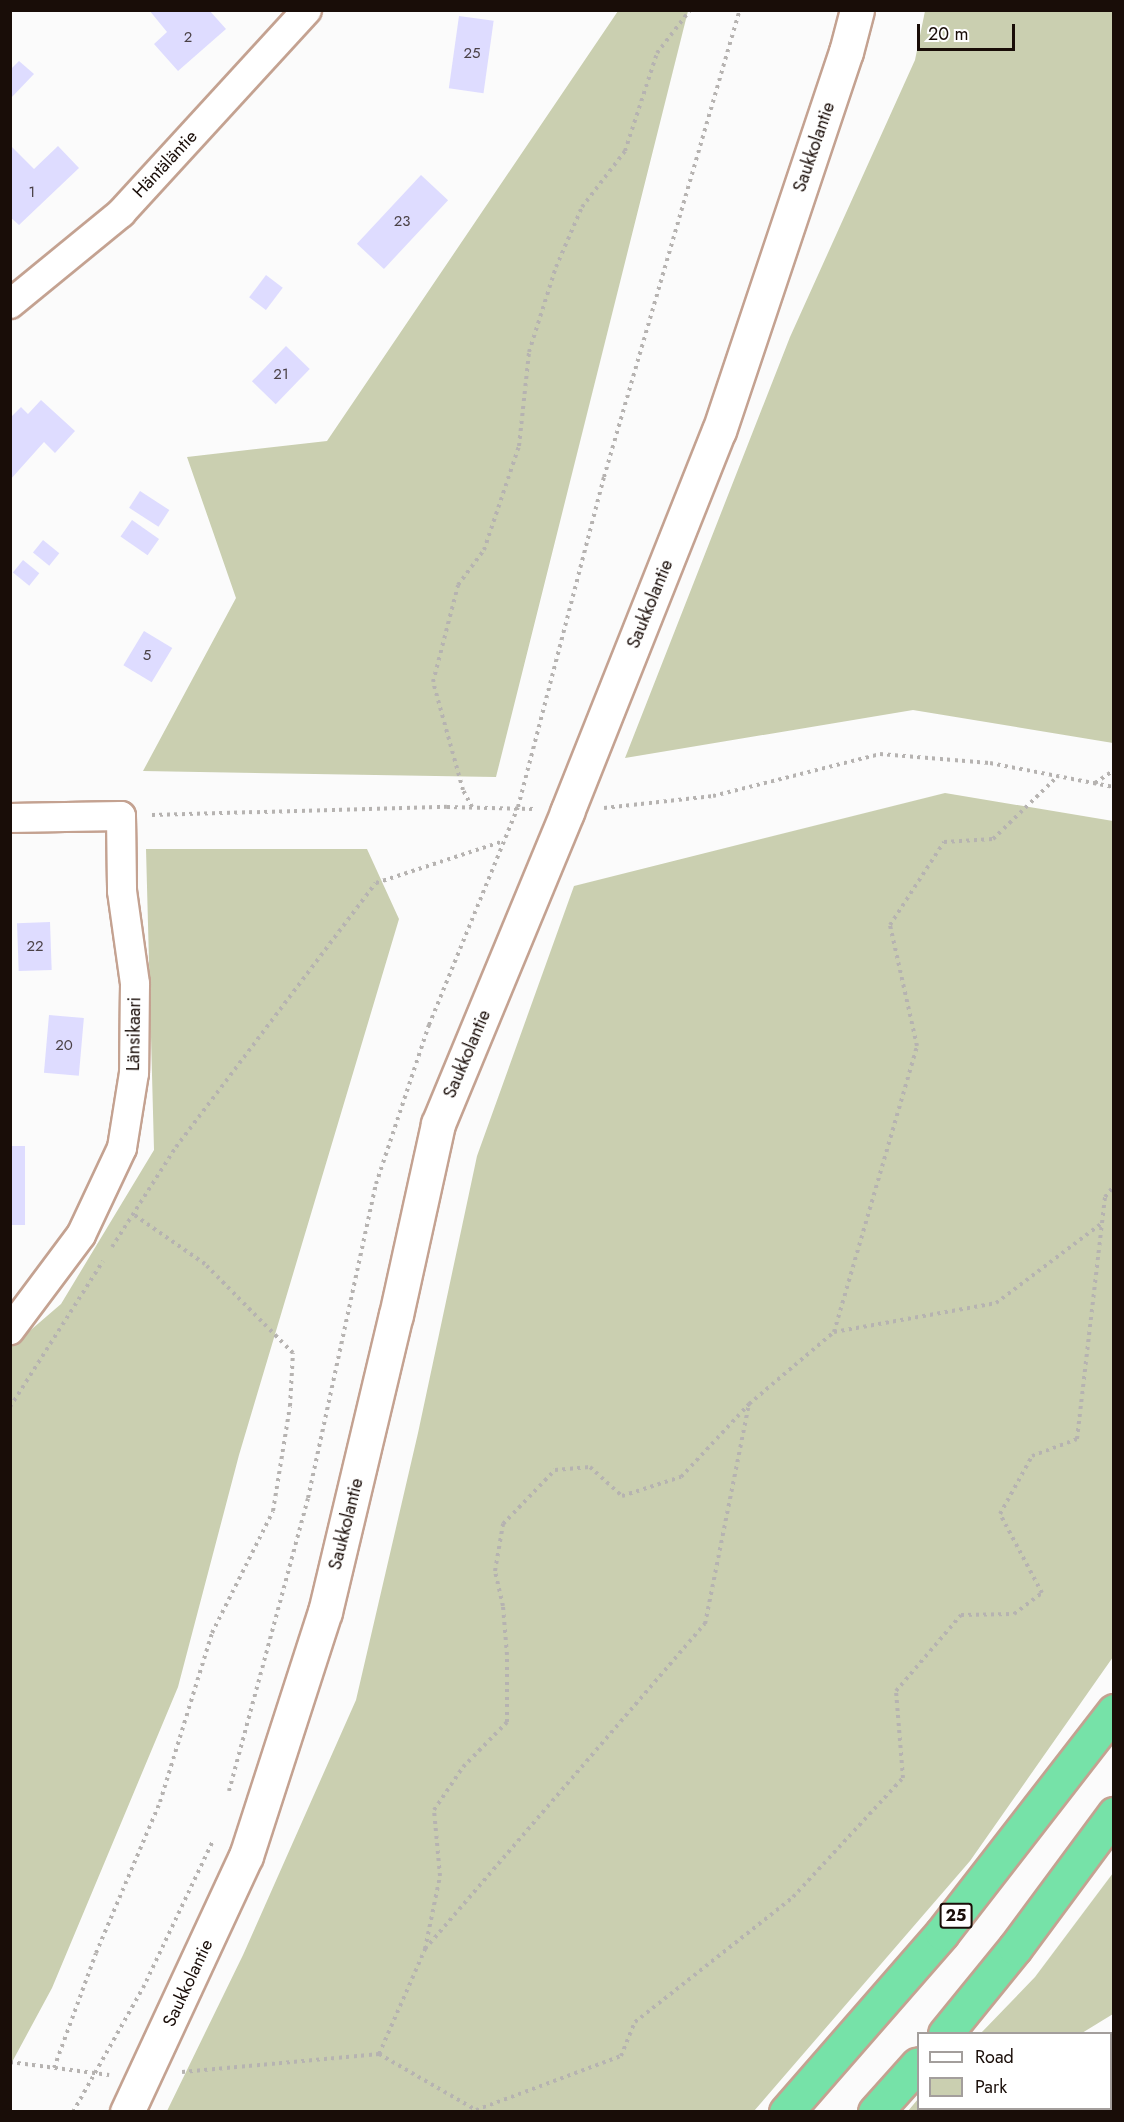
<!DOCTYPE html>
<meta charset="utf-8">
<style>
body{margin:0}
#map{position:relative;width:1124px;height:2122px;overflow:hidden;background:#fbfbfb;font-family:Jost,sans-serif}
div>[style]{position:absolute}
.green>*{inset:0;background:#cacfb0}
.building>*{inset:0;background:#dedcff;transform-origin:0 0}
.path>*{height:4px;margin-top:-2px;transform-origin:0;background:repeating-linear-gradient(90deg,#b6b3b1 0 3px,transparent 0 7.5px)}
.roads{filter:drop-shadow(2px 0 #c4a291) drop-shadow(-2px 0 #c4a291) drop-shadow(0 2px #c4a291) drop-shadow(0 -2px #c4a291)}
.lane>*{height:15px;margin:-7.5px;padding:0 7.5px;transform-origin:7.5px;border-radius:7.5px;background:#fff}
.street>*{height:28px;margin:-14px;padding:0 14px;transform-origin:14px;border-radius:14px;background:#fff}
.secondary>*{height:33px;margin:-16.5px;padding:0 16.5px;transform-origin:16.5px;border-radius:16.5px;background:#fff}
.highway>*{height:33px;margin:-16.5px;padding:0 16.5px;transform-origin:16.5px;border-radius:16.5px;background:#76e2a8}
span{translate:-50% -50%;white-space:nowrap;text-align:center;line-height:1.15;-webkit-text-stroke:4.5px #fff;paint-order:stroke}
.number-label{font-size:15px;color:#4a4146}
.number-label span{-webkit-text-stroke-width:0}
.shield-label span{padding:2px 4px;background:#fff;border:2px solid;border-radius:4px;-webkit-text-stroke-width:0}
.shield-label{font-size:16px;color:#190d08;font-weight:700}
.street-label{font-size:18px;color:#190d08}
.frame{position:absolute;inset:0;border:12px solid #190d08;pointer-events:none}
.legend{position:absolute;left:917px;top:2032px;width:195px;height:78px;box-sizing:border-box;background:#fff;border:2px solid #a39e9c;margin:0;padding:8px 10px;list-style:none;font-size:18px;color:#190d08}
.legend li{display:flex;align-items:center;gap:12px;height:30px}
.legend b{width:30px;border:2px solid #a39e9c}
.scale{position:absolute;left:917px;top:24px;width:98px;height:27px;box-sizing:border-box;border:3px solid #190d08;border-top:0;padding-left:8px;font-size:18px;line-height:21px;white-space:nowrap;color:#190d08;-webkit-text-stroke:4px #fff;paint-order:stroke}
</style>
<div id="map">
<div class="green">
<div style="clip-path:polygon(618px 11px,688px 11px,496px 777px,143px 771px,236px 598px,187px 457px,327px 441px)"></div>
<div style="clip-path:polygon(925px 11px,1113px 11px,1113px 743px,913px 710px,625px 758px,790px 337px,915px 60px)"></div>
<div style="clip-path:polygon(945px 793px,1113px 821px,1113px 1657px,970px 1861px,754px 2111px,167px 2111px,243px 1955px,356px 1700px,418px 1433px,477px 1156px,574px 886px)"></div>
<div style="clip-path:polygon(146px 849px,367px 849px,399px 919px,239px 1455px,178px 1687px,52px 1988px,11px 2064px,11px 1347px,61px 1304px,154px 1150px)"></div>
<div style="clip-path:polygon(1113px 1873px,1113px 2014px,1082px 2033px,981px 2033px,1035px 1977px)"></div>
<div style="clip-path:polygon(918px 2099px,918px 2108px,965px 2109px,961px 2111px,908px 2111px)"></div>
</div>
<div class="building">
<div style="clip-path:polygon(149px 10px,209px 10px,226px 29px,178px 71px,154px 44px,167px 32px)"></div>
<div style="left:459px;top:16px;width:35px;height:73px;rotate:8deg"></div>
<div style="clip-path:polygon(19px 61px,34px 74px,10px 99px,10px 70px)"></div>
<div style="clip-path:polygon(10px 145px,34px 169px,58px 146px,79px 168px,19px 225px,10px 217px)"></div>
<div style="left:421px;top:175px;width:37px;height:94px;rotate:43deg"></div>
<div style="left:266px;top:275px;width:21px;height:28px;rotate:37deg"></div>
<div style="left:286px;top:346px;width:33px;height:49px;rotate:44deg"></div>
<div style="clip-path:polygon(41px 400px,75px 431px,55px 453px,44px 442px,10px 480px,10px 418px,21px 407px,28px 414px)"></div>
<div style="left:140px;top:491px;width:35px;height:20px;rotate:33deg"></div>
<div style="left:132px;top:520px;width:33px;height:20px;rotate:35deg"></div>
<div style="left:43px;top:540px;width:21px;height:16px;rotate:39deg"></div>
<div style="left:23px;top:560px;width:21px;height:16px;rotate:39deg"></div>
<div style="left:144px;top:631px;width:33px;height:40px;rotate:31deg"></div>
<div style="left:50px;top:922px;width:48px;height:33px;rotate:88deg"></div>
<div style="left:49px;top:1015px;width:35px;height:58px;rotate:5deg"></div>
<div style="left:10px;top:1146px;width:15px;height:79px"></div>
</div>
<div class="path">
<div style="left:1095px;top:783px;width:23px;rotate:-34deg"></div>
<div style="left:472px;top:807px;width:19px;rotate:-118deg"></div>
<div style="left:463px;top:790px;width:112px;rotate:-105.5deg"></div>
<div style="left:433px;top:682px;width:100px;rotate:-75.5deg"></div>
<div style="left:458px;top:585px;width:44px;rotate:-53.4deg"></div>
<div style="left:484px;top:550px;width:110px;rotate:-71.4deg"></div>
<div style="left:519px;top:446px;width:95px;rotate:-83.9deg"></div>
<div style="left:529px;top:352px;width:89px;rotate:-72.4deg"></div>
<div style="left:556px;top:267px;width:65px;rotate:-66.6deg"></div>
<div style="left:582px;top:207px;width:71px;rotate:-52.5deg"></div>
<div style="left:625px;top:151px;width:103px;rotate:-71.9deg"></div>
<div style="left:657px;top:53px;width:54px;rotate:-52.5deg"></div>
<div style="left:604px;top:808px;width:110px;rotate:-6.3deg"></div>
<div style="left:713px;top:796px;width:172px;rotate:-14.1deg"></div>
<div style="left:880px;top:754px;width:110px;rotate:4.7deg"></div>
<div style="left:990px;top:763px;width:126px;rotate:11deg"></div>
<div style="left:152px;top:815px;width:295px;rotate:-1.6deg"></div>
<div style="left:447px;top:807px;width:87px;rotate:1.3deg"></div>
<div style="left:112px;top:1247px;width:119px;rotate:-57.4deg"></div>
<div style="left:176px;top:1147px;width:331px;rotate:-52.9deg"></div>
<div style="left:376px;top:883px;width:135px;rotate:-18.2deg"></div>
<div style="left:834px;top:1332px;width:165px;rotate:-10.1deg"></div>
<div style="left:996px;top:1303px;width:131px;rotate:-37deg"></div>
<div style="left:10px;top:1407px;width:173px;rotate:-57.5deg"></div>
<div style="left:229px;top:1791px;width:303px;rotate:-74.9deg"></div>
<div style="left:308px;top:1498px;width:321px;rotate:-77.8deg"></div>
<div style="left:376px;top:1184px;width:168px;rotate:-71.6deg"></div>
<div style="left:429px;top:1025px;width:235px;rotate:-67.8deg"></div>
<div style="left:518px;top:807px;width:341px;rotate:-75.4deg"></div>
<div style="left:604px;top:477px;width:486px;rotate:-73.8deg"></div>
<div style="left:425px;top:1949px;width:429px;rotate:-49.3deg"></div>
<div style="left:705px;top:1624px;width:224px;rotate:-78.7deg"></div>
<div style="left:749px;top:1404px;width:111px;rotate:-40.3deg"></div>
<div style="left:834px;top:1332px;width:298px;rotate:-73.8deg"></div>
<div style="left:917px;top:1046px;width:124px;rotate:-102.6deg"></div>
<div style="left:890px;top:925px;width:99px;rotate:-57deg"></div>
<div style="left:944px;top:842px;width:49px;rotate:-3.5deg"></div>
<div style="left:993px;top:839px;width:91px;rotate:-44.1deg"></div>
<div style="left:1110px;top:2049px;width:4px;rotate:-27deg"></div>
<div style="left:379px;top:2054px;width:115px;rotate:-66.3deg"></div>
<div style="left:425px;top:1949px;width:75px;rotate:-78.4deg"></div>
<div style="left:440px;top:1876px;width:66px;rotate:-95.2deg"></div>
<div style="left:434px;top:1810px;width:52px;rotate:-56deg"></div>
<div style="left:463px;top:1767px;width:63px;rotate:-45.6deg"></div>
<div style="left:507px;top:1722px;width:67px;rotate:-90deg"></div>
<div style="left:507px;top:1655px;width:49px;rotate:-94.7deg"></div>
<div style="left:503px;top:1606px;width:36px;rotate:-103deg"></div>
<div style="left:495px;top:1571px;width:48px;rotate:-80.3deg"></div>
<div style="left:503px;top:1524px;width:75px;rotate:-46.1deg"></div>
<div style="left:555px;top:1470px;width:35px;rotate:-5deg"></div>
<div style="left:590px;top:1467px;width:43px;rotate:42.2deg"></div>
<div style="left:622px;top:1496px;width:62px;rotate:-17.9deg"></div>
<div style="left:681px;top:1477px;width:100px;rotate:-47deg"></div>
<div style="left:10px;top:2062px;width:100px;rotate:7.5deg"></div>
<div style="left:54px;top:2068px;width:122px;rotate:-69.9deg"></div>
<div style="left:96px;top:1953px;width:164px;rotate:-67deg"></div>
<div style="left:160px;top:1802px;width:177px;rotate:-72.9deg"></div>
<div style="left:212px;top:1633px;width:136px;rotate:-63.4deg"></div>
<div style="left:273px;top:1511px;width:106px;rotate:-80.8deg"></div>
<div style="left:290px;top:1406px;width:53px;rotate:-86.8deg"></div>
<div style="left:293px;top:1353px;width:125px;rotate:-134.7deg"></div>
<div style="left:205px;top:1264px;width:88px;rotate:-145.2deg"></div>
<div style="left:182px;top:2072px;width:198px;rotate:-5.2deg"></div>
<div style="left:379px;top:2054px;width:112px;rotate:30deg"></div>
<div style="left:476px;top:2110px;width:155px;rotate:-20.4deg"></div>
<div style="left:621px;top:2056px;width:37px;rotate:-68deg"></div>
<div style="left:635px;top:2022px;width:201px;rotate:-38.3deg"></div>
<div style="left:793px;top:1897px;width:162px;rotate:-47.3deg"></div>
<div style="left:903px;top:1778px;width:87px;rotate:-94.6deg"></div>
<div style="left:896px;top:1691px;width:100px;rotate:-49.5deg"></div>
<div style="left:961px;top:1615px;width:53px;rotate:-1.1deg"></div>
<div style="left:1014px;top:1614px;width:35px;rotate:-37deg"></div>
<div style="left:1042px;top:1593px;width:89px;rotate:-118deg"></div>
<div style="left:1000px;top:1514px;width:66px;rotate:-61.1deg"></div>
<div style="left:1032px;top:1456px;width:48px;rotate:-20.7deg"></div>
<div style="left:1077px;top:1439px;width:244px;rotate:-83.4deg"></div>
<div style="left:1105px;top:1197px;width:14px;rotate:-51deg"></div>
<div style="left:73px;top:2112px;width:142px;rotate:-60.6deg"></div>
<div style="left:143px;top:1988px;width:161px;rotate:-64.6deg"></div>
<div style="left:1007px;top:2112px;width:6px;rotate:-39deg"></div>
</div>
<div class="roads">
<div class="lane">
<div style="left:1105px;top:2112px;width:10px;rotate:-24deg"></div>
</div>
<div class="street">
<div style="left:10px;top:304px;width:144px;rotate:-39.3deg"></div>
<div style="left:121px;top:213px;width:275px;rotate:-47.5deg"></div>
<div style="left:10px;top:818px;width:111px;rotate:-1deg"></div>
<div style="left:121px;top:816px;width:75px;rotate:89.2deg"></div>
<div style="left:122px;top:891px;width:94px;rotate:82deg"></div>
<div style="left:135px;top:984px;width:89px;rotate:90.6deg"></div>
<div style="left:134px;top:1073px;width:76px;rotate:99.1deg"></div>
<div style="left:122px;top:1148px;width:96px;rotate:115.2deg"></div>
<div style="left:81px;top:1235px;width:119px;rotate:126.8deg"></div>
</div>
<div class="secondary">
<div style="left:127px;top:2112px;width:282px;rotate:-65.1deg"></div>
<div style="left:246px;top:1856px;width:256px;rotate:-72.1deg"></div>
<div style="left:325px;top:1612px;width:305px;rotate:-76.6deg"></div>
<div style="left:396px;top:1315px;width:196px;rotate:-77.6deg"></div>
<div style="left:438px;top:1124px;width:338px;rotate:-67.5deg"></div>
<div style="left:567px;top:812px;width:410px;rotate:-68.3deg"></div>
<div style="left:719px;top:431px;width:400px;rotate:-71.5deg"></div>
<div style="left:846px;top:52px;width:43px;rotate:-75.3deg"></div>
</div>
<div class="highway">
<div style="left:945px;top:2034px;width:111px;rotate:-50.9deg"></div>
<div style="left:1015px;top:1948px;width:167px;rotate:-53.5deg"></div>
<div style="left:786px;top:2112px;width:237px;rotate:-48.9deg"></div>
<div style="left:942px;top:1933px;width:281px;rotate:-52.2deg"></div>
<div style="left:875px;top:2112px;width:64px;rotate:-48.1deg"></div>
</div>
</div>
<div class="number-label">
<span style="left:188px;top:38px">2</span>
<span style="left:472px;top:54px">25</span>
<span style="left:32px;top:193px">1</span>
<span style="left:402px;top:222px">23</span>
<span style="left:281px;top:375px">21</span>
<span style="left:147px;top:656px">5</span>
<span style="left:35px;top:947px">22</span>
<span style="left:64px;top:1046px">20</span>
</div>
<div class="shield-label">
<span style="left:956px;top:1916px">25</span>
</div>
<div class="street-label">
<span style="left:814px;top:147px;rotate:-71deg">Saukkolantie</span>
<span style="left:165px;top:164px;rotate:-47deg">Häntäläntie</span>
<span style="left:650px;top:604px;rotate:-68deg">Saukkolantie</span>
<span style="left:134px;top:1034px;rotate:-89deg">Länsikaari</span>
<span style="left:467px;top:1054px;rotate:-67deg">Saukkolantie</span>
<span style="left:346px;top:1524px;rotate:-76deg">Saukkolantie</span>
<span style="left:188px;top:1983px;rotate:-65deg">Saukkolantie</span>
</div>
<div class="frame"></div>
<ul class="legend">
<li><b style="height:8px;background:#fff"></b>Road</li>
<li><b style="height:16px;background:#cacfb0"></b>Park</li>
</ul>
<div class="scale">20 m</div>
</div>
